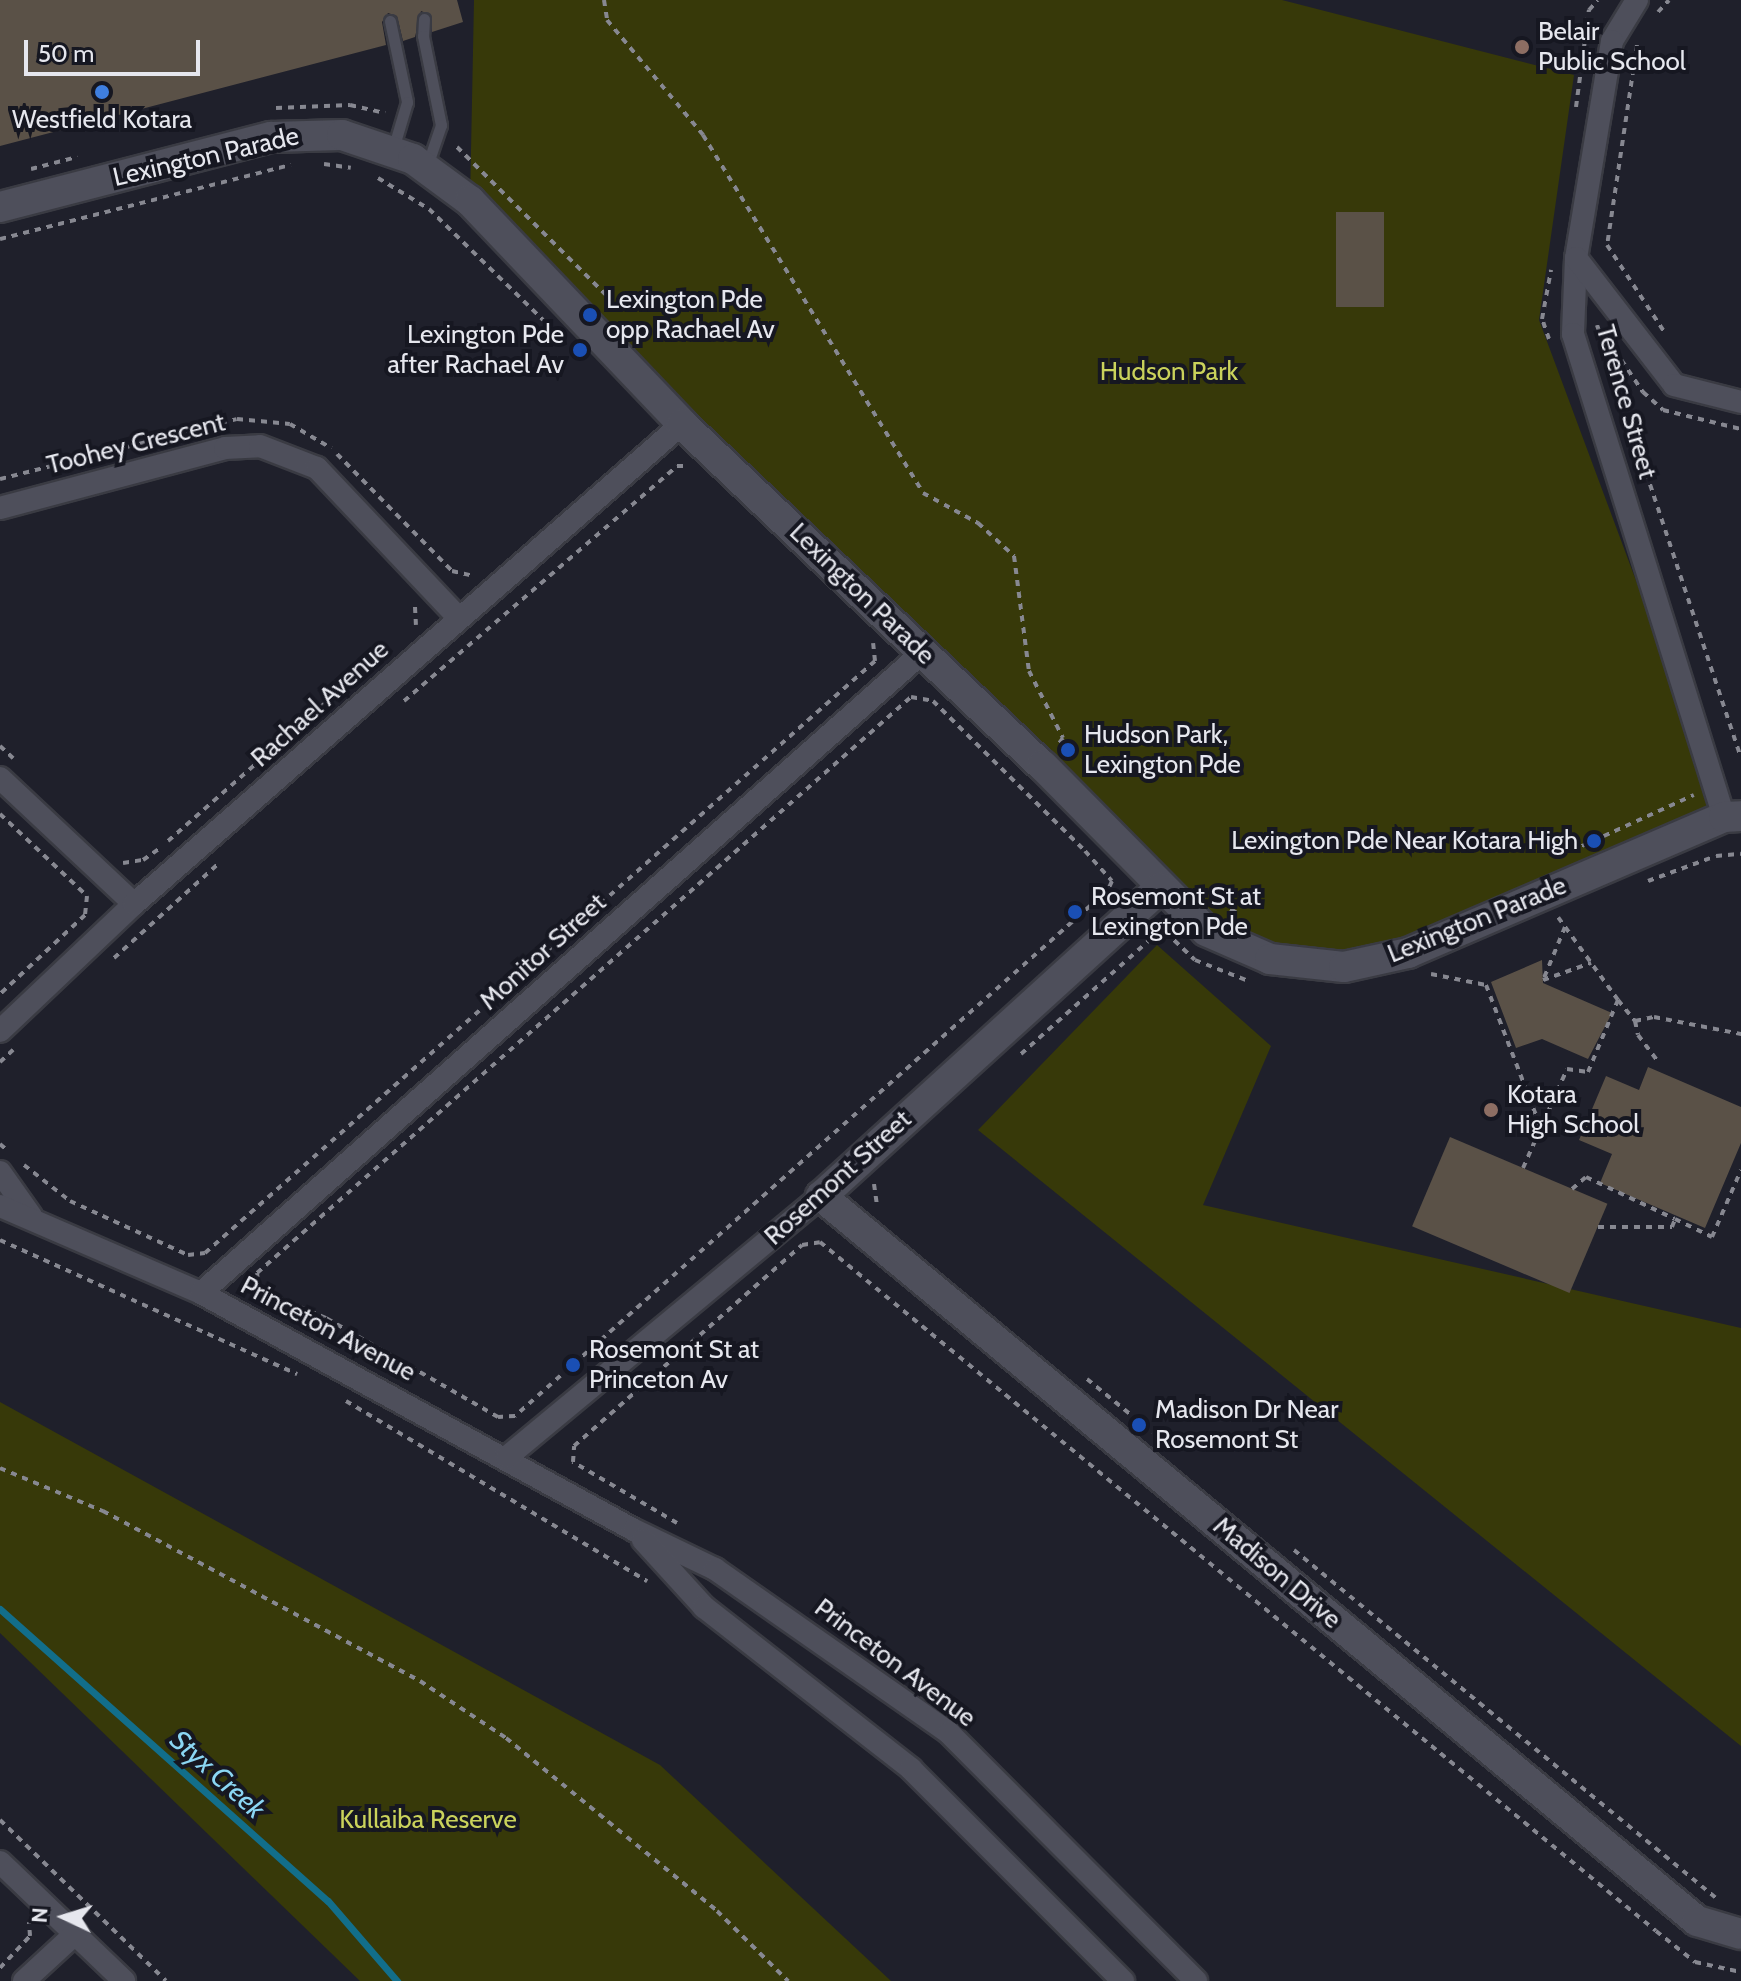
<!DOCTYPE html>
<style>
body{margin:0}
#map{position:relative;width:1741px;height:1981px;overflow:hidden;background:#1f202b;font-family:Cabin,sans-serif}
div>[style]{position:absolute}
.green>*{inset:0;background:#373909}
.stream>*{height:7px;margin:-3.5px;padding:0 3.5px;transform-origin:3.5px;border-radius:3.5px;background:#126e8a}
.building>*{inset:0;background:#5a5147;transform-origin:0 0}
.path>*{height:4px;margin-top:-2px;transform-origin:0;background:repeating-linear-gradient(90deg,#878891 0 6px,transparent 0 12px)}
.roads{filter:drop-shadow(2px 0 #3a3b43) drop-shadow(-2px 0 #3a3b43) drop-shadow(0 2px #3a3b43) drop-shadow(0 -2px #3a3b43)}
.lane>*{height:11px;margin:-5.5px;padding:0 5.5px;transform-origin:5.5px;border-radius:5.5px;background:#4e4f5b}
.street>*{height:22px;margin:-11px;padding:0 11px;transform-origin:11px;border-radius:11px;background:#4e4f5b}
.secondary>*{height:30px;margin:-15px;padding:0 15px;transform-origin:15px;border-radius:15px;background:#4e4f5b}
.dots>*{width:22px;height:22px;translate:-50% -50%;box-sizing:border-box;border:4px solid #161721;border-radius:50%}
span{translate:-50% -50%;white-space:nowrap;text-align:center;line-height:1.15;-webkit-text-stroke:8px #161721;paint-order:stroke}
.poi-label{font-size:26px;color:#e6e7ee}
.left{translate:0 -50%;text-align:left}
.right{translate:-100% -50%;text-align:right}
.street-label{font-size:26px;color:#e6e7ee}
.park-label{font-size:26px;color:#cad25b}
.water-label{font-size:28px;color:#8bd6f3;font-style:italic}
.north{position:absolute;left:24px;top:1877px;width:80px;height:80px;-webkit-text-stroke:6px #161721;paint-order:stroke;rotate:274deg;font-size:22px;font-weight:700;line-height:32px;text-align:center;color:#e6e7ee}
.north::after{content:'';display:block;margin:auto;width:28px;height:36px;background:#e6e7ee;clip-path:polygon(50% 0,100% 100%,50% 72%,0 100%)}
.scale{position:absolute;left:24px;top:40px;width:176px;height:36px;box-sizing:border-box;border:4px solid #e6e7ee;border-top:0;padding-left:10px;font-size:24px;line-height:28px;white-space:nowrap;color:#e6e7ee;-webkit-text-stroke:6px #161721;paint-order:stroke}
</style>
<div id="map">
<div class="green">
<div style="clip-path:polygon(474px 0,1282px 0,1574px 75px,1539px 320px,1724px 817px,1344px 967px,1206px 931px,470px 201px)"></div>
<div style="clip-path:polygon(1157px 945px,1271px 1046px,1203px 1205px,1741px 1328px,1741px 1746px,978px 1130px)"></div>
<div style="clip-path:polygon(0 1402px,660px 1765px,891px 1981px,360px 1981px,0 1633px)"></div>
</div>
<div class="stream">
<div style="left:0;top:1609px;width:439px;rotate:41.7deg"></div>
<div style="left:328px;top:1901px;width:106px;rotate:49.2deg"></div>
</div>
<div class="building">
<div style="clip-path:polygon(0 0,457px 0,463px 22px,432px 32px,431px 15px,421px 11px,415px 37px,403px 41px,397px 16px,388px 13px,382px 22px,386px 45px,0 146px)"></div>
<div style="left:1336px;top:212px;width:48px;height:95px"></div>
<div style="clip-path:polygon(1542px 960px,1543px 983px,1612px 1013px,1588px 1059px,1542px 1039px,1516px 1048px,1491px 982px)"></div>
<div style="clip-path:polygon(1648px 1067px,1741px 1107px,1741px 1143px,1705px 1228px,1600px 1183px,1612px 1154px,1579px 1140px,1606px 1076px,1639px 1090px)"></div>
<div style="left:1450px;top:1137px;width:171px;height:97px;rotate:23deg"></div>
</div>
<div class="path">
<div style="left:604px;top:0;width:20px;rotate:81deg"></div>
<div style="left:607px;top:20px;width:150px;rotate:50.1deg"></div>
<div style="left:703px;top:135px;width:420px;rotate:58.4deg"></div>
<div style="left:923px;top:493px;width:63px;rotate:28.6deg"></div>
<div style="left:978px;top:523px;width:49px;rotate:42.5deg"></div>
<div style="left:1014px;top:556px;width:116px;rotate:82.6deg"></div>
<div style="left:1029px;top:671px;width:75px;rotate:63.1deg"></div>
<div style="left:1063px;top:738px;width:9px;rotate:126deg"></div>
<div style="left:1658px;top:12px;width:16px;rotate:-47deg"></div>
<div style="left:1637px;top:45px;width:202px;rotate:98.5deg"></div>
<div style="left:1607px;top:245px;width:105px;rotate:56.6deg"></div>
<div style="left:1576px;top:107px;width:98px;rotate:-82.4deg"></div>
<div style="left:1589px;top:10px;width:13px;rotate:-48deg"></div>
<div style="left:276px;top:108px;width:74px;rotate:-2.3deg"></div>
<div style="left:350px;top:105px;width:36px;rotate:13deg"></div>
<div style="left:457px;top:147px;width:211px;rotate:44.8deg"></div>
<div style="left:324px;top:164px;width:27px;rotate:8deg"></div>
<div style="left:31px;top:169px;width:48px;rotate:-14.6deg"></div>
<div style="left:378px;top:178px;width:60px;rotate:31.3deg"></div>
<div style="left:429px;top:209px;width:159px;rotate:44.2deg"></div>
<div style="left:0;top:239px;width:300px;rotate:-14.3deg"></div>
<div style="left:1597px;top:325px;width:455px;rotate:71.6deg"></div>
<div style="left:1549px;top:339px;width:21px;rotate:-109deg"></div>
<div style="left:1542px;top:319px;width:50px;rotate:-79.6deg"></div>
<div style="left:1608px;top:340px;width:63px;rotate:56.1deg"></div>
<div style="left:1643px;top:392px;width:27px;rotate:42deg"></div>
<div style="left:1663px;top:410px;width:80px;rotate:13.7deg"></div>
<div style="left:337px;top:454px;width:164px;rotate:45.5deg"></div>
<div style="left:452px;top:571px;width:23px;rotate:13deg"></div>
<div style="left:0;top:479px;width:244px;rotate:-14.2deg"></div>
<div style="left:237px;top:419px;width:53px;rotate:5.4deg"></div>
<div style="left:290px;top:424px;width:48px;rotate:30.3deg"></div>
<div style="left:415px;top:607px;width:18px;rotate:87deg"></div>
<div style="left:911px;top:697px;width:22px;rotate:10deg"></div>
<div style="left:933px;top:701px;width:214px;rotate:44.6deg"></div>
<div style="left:1085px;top:851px;width:40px;rotate:48deg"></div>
<div style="left:1112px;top:881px;width:10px;rotate:114deg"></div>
<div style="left:1108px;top:890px;width:793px;rotate:138.43deg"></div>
<div style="left:515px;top:1416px;width:17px;rotate:177deg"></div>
<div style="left:498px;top:1417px;width:198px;rotate:-150.1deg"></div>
<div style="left:326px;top:1318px;width:73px;rotate:-156.6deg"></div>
<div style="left:259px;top:1289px;width:16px;rotate:-97deg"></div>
<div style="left:257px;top:1273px;width:871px;rotate:-41.37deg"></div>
<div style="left:404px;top:701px;width:360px;rotate:-40.7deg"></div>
<div style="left:677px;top:466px;width:11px"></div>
<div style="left:0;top:746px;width:18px;rotate:43deg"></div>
<div style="left:0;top:814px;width:120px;rotate:43.3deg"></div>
<div style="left:87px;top:896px;width:19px;rotate:96deg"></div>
<div style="left:85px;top:915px;width:116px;rotate:137.1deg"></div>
<div style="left:168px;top:841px;width:227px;rotate:-41.3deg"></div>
<div style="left:1560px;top:856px;width:147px;rotate:-24.5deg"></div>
<div style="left:123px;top:863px;width:20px;rotate:-9deg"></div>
<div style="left:143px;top:860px;width:19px;rotate:-35deg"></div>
<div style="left:1648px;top:881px;width:72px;rotate:-20.2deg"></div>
<div style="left:1716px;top:856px;width:25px;rotate:-5deg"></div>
<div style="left:1211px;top:895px;width:32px;rotate:35deg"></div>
<div style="left:1157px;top:924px;width:52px;rotate:43.5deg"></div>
<div style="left:1195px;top:960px;width:55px;rotate:21.4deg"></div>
<div style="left:1565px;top:927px;width:57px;rotate:112.5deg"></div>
<div style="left:1543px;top:980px;width:51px;rotate:-19.5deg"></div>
<div style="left:114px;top:958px;width:139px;rotate:-42.1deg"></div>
<div style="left:1431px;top:974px;width:56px;rotate:11.3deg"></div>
<div style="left:1486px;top:985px;width:153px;rotate:69deg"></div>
<div style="left:1618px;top:1000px;width:27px;rotate:51deg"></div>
<div style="left:1635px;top:1021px;width:19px;rotate:-12deg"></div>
<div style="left:1654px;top:1017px;width:89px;rotate:11.1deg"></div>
<div style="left:1635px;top:1021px;width:14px;rotate:78deg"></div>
<div style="left:1638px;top:1035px;width:31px;rotate:53deg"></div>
<div style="left:1021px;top:1054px;width:176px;rotate:-41.6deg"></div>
<div style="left:1153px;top:937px;width:13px;rotate:-13deg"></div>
<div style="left:0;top:1062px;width:18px;rotate:-43deg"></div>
<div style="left:0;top:1144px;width:11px;rotate:41deg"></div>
<div style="left:24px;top:1165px;width:58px;rotate:38deg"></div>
<div style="left:70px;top:1201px;width:130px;rotate:24.6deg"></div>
<div style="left:188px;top:1255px;width:17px;rotate:-7deg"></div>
<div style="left:205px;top:1253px;width:894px;rotate:-41.46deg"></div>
<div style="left:875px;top:661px;width:18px;rotate:-96deg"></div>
<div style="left:1523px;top:1168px;width:108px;rotate:-66deg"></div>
<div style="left:1567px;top:1069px;width:21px;rotate:8deg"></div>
<div style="left:1588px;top:1072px;width:78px;rotate:-67.4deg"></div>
<div style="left:1618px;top:1000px;width:102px;rotate:-125.9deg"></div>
<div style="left:874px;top:1184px;width:22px;rotate:82deg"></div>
<div style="left:1572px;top:1189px;width:18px;rotate:-41deg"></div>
<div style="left:1586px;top:1177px;width:98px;rotate:25.3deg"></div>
<div style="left:1598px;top:1227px;width:74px"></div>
<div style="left:1672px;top:1227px;width:9px;rotate:-69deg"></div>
<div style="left:1675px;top:1219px;width:41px;rotate:25.9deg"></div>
<div style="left:1712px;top:1237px;width:73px;rotate:-66.6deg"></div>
<div style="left:0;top:1240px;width:326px;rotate:24.3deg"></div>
<div style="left:1087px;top:1379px;width:84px;rotate:39.2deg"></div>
<div style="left:346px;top:1401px;width:351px;rotate:30.9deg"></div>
<div style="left:0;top:1468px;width:112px;rotate:22.7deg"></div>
<div style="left:103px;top:1511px;width:360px;rotate:28.2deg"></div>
<div style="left:420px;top:1681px;width:103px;rotate:33.5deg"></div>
<div style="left:506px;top:1738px;width:273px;rotate:39.3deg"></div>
<div style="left:717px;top:1911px;width:100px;rotate:44.6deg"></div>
<div style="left:677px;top:1523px;width:121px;rotate:-149.6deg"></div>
<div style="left:573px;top:1462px;width:16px;rotate:-86deg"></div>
<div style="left:574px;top:1446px;width:304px;rotate:-41.4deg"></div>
<div style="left:802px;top:1245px;width:18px;rotate:-9deg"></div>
<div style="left:820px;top:1242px;width:1083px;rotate:39.49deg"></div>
<div style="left:1656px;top:1931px;width:50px;rotate:38.5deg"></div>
<div style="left:1695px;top:1962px;width:47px;rotate:12.3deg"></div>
<div style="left:1294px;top:1550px;width:547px;rotate:39.51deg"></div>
<div style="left:0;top:1820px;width:231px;rotate:44.1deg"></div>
<div style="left:0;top:1968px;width:44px;rotate:-46.8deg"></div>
<div style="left:30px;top:1936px;width:14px;rotate:-94deg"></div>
</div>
<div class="roads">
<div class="lane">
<div style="left:424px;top:19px;width:17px;rotate:93deg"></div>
<div style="left:423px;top:36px;width:91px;rotate:78.6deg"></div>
<div style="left:441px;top:125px;width:43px;rotate:108.9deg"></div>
<div style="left:390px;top:21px;width:83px;rotate:78.1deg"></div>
<div style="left:407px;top:102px;width:49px;rotate:106.6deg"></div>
</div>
<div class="street">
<div style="left:1637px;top:0;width:48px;rotate:121.4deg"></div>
<div style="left:1612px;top:41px;width:220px;rotate:99.4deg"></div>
<div style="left:1576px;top:258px;width:76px;rotate:92.3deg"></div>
<div style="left:1573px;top:334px;width:506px;rotate:72.64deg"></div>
<div style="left:1576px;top:258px;width:160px;rotate:52.3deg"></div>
<div style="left:1674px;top:385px;width:69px;rotate:14.2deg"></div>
<div style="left:0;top:508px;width:233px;rotate:-14.9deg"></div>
<div style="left:225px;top:448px;width:35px;rotate:-3deg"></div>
<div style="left:260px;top:446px;width:61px;rotate:21.1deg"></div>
<div style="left:317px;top:468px;width:205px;rotate:46.6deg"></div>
<div style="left:0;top:778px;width:184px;rotate:43.2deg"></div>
<div style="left:0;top:1031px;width:185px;rotate:-43.5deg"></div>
<div style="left:134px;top:904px;width:728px;rotate:-41.22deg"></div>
<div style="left:0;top:1172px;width:54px;rotate:54.8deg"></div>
<div style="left:0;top:1206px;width:219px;rotate:23.4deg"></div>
<div style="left:201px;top:1293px;width:494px;rotate:28.7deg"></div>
<div style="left:634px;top:1530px;width:90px;rotate:25.7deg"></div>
<div style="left:715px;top:1569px;width:286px;rotate:35deg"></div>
<div style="left:949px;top:1733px;width:350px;rotate:45.1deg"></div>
<div style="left:201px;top:1293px;width:965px;rotate:-41.6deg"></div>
<div style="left:507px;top:1457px;width:408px;rotate:-39.7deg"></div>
<div style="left:643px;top:1540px;width:91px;rotate:47.7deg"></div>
<div style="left:704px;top:1607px;width:263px;rotate:38deg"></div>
<div style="left:911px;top:1769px;width:300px;rotate:45deg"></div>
<div style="left:0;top:1862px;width:172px;rotate:43.8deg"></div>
<div style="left:24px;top:1981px;width:71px;rotate:-42.7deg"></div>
</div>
<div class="secondary">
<div style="left:0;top:207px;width:280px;rotate:-14.5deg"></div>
<div style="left:271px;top:137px;width:71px;rotate:-1.6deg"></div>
<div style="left:342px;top:135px;width:75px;rotate:18.7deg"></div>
<div style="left:413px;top:159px;width:71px;rotate:36.4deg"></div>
<div style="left:470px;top:201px;width:308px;rotate:46.4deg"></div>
<div style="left:682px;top:424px;width:497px;rotate:43.5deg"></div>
<div style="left:1043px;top:766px;width:232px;rotate:45.3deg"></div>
<div style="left:1206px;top:931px;width:70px;rotate:23.6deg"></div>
<div style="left:1270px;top:959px;width:74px;rotate:6.2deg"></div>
<div style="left:1344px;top:967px;width:66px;rotate:-12.3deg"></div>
<div style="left:1408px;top:953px;width:344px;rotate:-23.3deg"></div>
<div style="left:1724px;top:817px;width:17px;rotate:-3deg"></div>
<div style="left:1160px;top:888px;width:458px;rotate:137.7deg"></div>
<div style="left:821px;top:1196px;width:1137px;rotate:39.61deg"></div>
<div style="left:1697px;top:1921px;width:46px;rotate:16.5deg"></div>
</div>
</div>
<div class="dots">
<div style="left:1522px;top:47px;background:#8d6e63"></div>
<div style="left:102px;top:92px;background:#3f7fe0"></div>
<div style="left:590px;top:315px;background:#1a4fb4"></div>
<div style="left:580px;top:350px;background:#1a4fb4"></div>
<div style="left:1068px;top:750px;background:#1a4fb4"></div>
<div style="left:1594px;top:841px;background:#1a4fb4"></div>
<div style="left:1075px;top:912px;background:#1a4fb4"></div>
<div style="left:1491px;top:1110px;background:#8d6e63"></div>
<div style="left:573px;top:1365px;background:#1a4fb4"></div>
<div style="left:1139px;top:1425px;background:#1a4fb4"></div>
</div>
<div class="poi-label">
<span class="left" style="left:1538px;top:47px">Belair<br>Public School</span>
<span style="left:102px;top:120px">Westfield Kotara</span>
<span class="left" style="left:606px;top:315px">Lexington Pde<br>opp Rachael Av</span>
<span class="right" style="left:564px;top:350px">Lexington Pde<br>after Rachael Av</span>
<span class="left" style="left:1084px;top:750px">Hudson Park,<br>Lexington Pde</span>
<span class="right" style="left:1578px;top:841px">Lexington Pde Near Kotara High</span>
<span class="left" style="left:1091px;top:912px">Rosemont St at<br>Lexington Pde</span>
<span class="left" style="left:1507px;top:1110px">Kotara<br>High School</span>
<span class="left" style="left:589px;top:1365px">Rosemont St at<br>Princeton Av</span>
<span class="left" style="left:1155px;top:1425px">Madison Dr Near<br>Rosemont St</span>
</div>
<div class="street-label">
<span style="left:206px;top:157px;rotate:-13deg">Lexington Parade</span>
<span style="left:1626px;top:402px;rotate:74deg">Terence Street</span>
<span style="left:136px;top:444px;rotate:-14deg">Toohey Crescent</span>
<span style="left:862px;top:594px;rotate:44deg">Lexington Parade</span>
<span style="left:320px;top:704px;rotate:-42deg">Rachael Avenue</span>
<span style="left:1477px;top:920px;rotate:-22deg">Lexington Parade</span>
<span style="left:543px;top:952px;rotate:-42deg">Monitor Street</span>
<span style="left:838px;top:1178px;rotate:-42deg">Rosemont Street</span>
<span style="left:328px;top:1329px;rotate:28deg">Princeton Avenue</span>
<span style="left:1277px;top:1573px;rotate:40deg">Madison Drive</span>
<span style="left:895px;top:1663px;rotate:37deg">Princeton Avenue</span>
</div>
<div class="park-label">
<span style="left:1169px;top:372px">Hudson Park</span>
<span style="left:428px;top:1820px">Kullaiba Reserve</span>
</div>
<div class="water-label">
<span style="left:218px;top:1774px;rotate:42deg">Styx Creek</span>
</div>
<div class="north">N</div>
<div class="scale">50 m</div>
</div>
